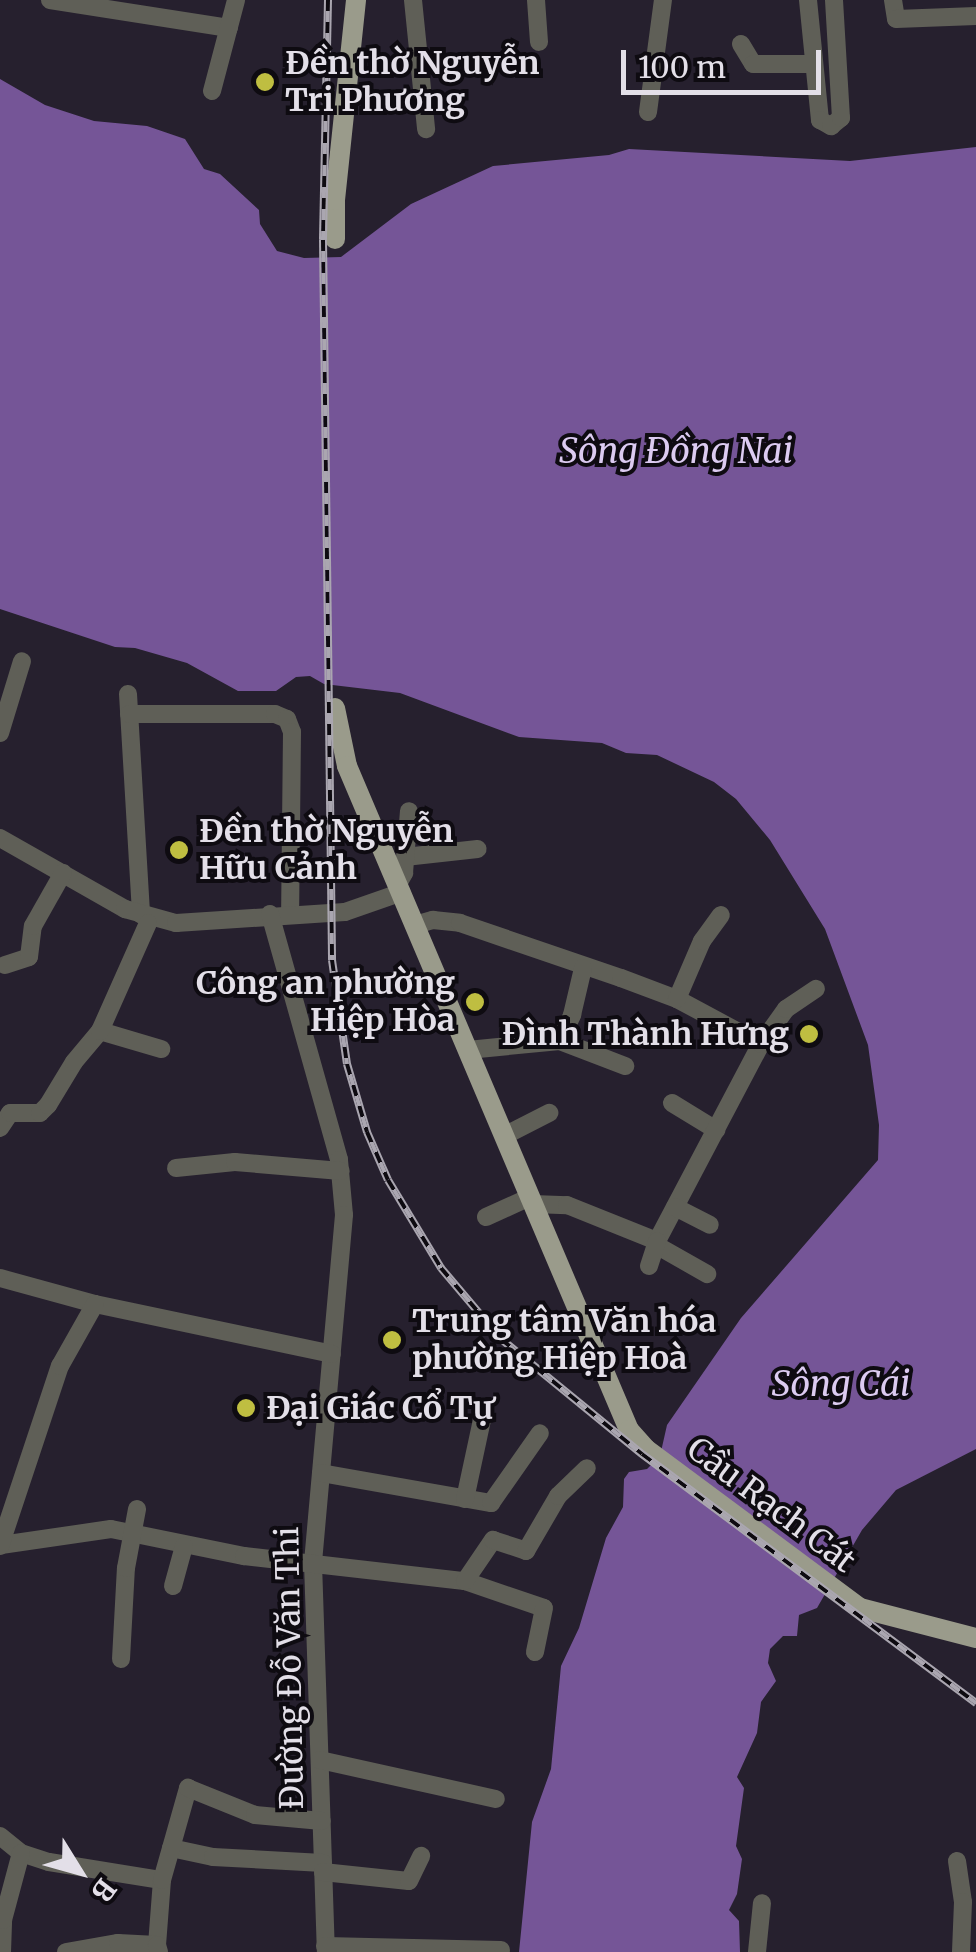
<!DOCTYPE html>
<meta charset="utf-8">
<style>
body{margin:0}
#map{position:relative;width:976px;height:1952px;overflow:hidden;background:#26202e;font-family:Merriweather,serif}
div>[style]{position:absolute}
.water>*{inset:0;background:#755597}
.minor>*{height:18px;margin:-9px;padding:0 9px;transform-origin:9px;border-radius:9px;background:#5f5f57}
.major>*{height:20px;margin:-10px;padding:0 10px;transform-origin:10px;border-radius:10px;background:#9a9b8b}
.rail>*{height:8px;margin-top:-4px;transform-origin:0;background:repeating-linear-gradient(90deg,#0e0b11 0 11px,#aaa6b0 0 22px);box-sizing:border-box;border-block:2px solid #aaa6b0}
.dots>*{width:28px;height:28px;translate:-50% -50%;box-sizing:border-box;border:5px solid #0e0b11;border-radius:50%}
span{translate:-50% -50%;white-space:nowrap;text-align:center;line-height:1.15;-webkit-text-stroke:8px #0e0b11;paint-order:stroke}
.poi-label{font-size:32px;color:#e3dfe8;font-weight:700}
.left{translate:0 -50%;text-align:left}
.right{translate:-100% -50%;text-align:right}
.street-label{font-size:32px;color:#e3dfe8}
.water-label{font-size:35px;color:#dccbf1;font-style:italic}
.north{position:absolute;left:30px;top:1822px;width:100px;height:100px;-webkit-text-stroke:8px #0e0b11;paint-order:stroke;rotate:127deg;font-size:28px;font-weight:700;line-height:40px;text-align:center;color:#e3dfe8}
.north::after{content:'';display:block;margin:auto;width:35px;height:45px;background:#e3dfe8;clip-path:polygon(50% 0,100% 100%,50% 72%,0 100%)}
.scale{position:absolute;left:621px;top:50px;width:200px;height:45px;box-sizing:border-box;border:5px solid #e3dfe8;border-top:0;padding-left:12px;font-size:30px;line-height:35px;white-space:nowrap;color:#e3dfe8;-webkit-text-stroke:8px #0e0b11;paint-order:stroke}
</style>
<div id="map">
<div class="water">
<div style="clip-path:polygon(0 79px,45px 105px,94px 121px,147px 126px,185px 139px,204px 169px,220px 174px,259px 210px,260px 224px,277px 251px,304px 258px,341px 257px,411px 204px,493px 166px,609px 155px,629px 149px,850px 161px,976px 147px,976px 1449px,896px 1490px,862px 1530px,817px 1608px,799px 1615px,797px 1636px,783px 1636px,770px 1649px,768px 1663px,776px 1681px,761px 1702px,757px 1733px,737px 1777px,744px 1788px,736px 1846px,742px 1859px,737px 1894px,729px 1910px,739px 1921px,740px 1952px,519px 1952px,532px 1822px,551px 1769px,561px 1666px,579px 1628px,606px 1538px,623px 1507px,624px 1479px,629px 1472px,647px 1469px,660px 1456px,667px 1425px,741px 1318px,878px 1160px,879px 1125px,868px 1045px,825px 929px,770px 840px,736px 799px,714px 782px,657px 755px,626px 753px,602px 743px,519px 737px,400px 693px,324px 684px,310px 676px,296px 677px,276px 691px,238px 691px,187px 663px,135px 648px,115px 647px,0 609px)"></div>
</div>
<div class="minor">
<div style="left:50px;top:0;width:181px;rotate:8.9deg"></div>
<div style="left:413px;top:0;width:130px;rotate:84.2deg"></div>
<div style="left:536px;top:0;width:42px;rotate:85.9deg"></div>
<div style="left:808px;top:0;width:121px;rotate:84.3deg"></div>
<div style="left:820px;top:120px;width:13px;rotate:29deg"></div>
<div style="left:831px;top:126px;width:13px;rotate:-39deg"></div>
<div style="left:841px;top:118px;width:118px;rotate:-93.4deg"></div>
<div style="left:893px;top:0;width:19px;rotate:81deg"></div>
<div style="left:896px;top:19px;width:80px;rotate:-2.1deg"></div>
<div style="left:741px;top:44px;width:23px;rotate:59deg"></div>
<div style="left:753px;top:64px;width:60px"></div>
<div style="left:212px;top:91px;width:94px;rotate:-75.2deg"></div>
<div style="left:648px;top:112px;width:113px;rotate:-82.4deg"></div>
<div style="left:128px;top:694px;width:221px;rotate:86.6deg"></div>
<div style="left:129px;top:714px;width:146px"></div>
<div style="left:275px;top:714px;width:13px;rotate:23deg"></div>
<div style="left:287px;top:719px;width:14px;rotate:69deg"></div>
<div style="left:292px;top:732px;width:182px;rotate:90.6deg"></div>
<div style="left:0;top:733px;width:75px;rotate:-73deg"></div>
<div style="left:0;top:838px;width:144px;rotate:29.6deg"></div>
<div style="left:125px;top:909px;width:53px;rotate:15.4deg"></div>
<div style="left:176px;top:923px;width:169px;rotate:-3.7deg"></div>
<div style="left:345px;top:912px;width:60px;rotate:-19.3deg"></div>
<div style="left:405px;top:857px;width:73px;rotate:-6.3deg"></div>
<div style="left:398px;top:884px;width:13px;rotate:-61deg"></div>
<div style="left:404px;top:873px;width:62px;rotate:-85.4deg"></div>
<div style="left:270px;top:914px;width:255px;rotate:74.3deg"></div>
<div style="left:339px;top:1160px;width:55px;rotate:84.8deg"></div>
<div style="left:344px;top:1215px;width:349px;rotate:95.1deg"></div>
<div style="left:313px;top:1563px;width:389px;rotate:88.1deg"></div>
<div style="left:415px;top:925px;width:19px;rotate:-16deg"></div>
<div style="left:433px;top:920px;width:27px;rotate:6deg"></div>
<div style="left:460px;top:923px;width:170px;rotate:18.9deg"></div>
<div style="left:621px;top:978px;width:60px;rotate:20.6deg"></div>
<div style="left:677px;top:999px;width:95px;rotate:28.2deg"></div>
<div style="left:5px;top:965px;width:25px;rotate:-18deg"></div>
<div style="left:29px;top:957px;width:31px;rotate:-83deg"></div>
<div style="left:33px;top:926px;width:61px;rotate:-60.5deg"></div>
<div style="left:677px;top:999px;width:63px;rotate:-66.7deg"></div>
<div style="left:702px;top:941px;width:32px;rotate:-54deg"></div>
<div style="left:100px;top:1031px;width:64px;rotate:16.4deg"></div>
<div style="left:560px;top:1041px;width:29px;rotate:-65deg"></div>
<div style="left:572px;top:1015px;width:48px;rotate:-76.8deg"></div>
<div style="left:468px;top:1050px;width:92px;rotate:-5.6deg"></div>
<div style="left:560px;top:1041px;width:70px;rotate:21deg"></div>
<div style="left:672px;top:1103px;width:52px;rotate:31.5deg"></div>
<div style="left:0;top:1128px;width:18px;rotate:-56deg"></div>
<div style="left:10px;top:1113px;width:30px"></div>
<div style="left:40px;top:1113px;width:11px;rotate:-45deg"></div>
<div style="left:48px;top:1105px;width:50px;rotate:-58.8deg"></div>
<div style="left:74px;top:1062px;width:40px;rotate:-50deg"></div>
<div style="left:100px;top:1031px;width:118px;rotate:-66deg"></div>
<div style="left:504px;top:1136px;width:51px;rotate:-27.1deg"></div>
<div style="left:176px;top:1168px;width:59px;rotate:-5.8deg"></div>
<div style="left:235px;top:1162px;width:106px;rotate:4.9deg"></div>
<div style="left:533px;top:1204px;width:34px;rotate:2deg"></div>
<div style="left:567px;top:1205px;width:97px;rotate:21.8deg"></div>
<div style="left:657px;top:1241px;width:223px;rotate:-62.2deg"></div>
<div style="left:761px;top:1044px;width:43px;rotate:-54.5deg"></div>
<div style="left:786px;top:1009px;width:36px;rotate:-34deg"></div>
<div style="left:675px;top:1207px;width:39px;rotate:27deg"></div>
<div style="left:486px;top:1217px;width:48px;rotate:-24.4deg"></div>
<div style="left:656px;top:1245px;width:59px;rotate:29.6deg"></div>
<div style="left:649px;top:1266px;width:26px;rotate:-72deg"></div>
<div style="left:0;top:1278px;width:98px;rotate:15.3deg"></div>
<div style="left:95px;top:1304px;width:242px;rotate:11.9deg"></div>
<div style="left:321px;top:1473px;width:173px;rotate:10deg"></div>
<div style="left:491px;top:1503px;width:85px;rotate:-55deg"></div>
<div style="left:465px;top:1499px;width:81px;rotate:-77.9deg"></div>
<div style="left:1px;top:1545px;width:111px;rotate:-8.3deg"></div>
<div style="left:111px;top:1529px;width:136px;rotate:11.5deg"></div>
<div style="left:244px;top:1556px;width:222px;rotate:6.5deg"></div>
<div style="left:465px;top:1581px;width:83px;rotate:18.9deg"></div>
<div style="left:544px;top:1608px;width:45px;rotate:101.6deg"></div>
<div style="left:0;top:1546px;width:190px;rotate:-71.6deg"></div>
<div style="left:60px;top:1366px;width:71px;rotate:-60.6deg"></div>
<div style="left:465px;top:1581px;width:50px;rotate:-55.7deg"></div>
<div style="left:493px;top:1540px;width:35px;rotate:18deg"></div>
<div style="left:526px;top:1551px;width:64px;rotate:-59.8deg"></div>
<div style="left:558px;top:1496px;width:40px;rotate:-44deg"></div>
<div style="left:173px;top:1586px;width:41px;rotate:-74.6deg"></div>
<div style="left:121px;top:1659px;width:91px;rotate:-86.9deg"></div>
<div style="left:126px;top:1568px;width:60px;rotate:-79.4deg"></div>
<div style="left:320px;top:1760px;width:180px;rotate:12.5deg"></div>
<div style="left:0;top:1836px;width:27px;rotate:39deg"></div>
<div style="left:21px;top:1853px;width:29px;rotate:18deg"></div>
<div style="left:49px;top:1862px;width:114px;rotate:9.1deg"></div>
<div style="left:171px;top:1848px;width:43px;rotate:12.1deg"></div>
<div style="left:213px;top:1857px;width:110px;rotate:3.1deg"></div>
<div style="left:957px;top:1861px;width:41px;rotate:81.7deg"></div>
<div style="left:963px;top:1902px;width:50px;rotate:92.3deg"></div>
<div style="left:323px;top:1872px;width:86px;rotate:6deg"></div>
<div style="left:409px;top:1881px;width:28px;rotate:-64deg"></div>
<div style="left:157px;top:1945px;width:65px;rotate:-85.6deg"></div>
<div style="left:162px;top:1880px;width:96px;rotate:-74.2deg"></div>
<div style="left:188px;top:1788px;width:72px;rotate:21.9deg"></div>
<div style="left:255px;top:1815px;width:67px;rotate:5.1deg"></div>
<div style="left:325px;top:1946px;width:176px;rotate:1.3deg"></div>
<div style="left:2px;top:1952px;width:32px;rotate:-88deg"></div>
<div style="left:3px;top:1920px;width:69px;rotate:-75deg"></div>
<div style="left:66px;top:1952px;width:53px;rotate:-9.8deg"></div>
<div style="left:118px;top:1943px;width:39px;rotate:3deg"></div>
<div style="left:157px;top:1945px;width:7px;rotate:74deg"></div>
<div style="left:757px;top:1952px;width:49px;rotate:-84.2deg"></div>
</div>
<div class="major">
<div style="left:335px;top:239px;width:39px;rotate:-90deg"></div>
<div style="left:335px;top:200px;width:201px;rotate:-84deg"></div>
<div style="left:335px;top:708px;width:59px;rotate:78.3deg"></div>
<div style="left:347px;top:766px;width:721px;rotate:66.99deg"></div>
<div style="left:629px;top:1430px;width:25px;rotate:48deg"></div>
<div style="left:646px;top:1449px;width:267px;rotate:36.6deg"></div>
<div style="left:860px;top:1608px;width:120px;rotate:14.5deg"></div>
</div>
<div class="rail">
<div style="left:328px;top:0;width:240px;rotate:91.2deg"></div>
<div style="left:323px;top:240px;width:720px;rotate:89.28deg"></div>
<div style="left:332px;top:960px;width:105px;rotate:81.8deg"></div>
<div style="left:347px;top:1064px;width:71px;rotate:73.6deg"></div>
<div style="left:367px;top:1132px;width:52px;rotate:66.4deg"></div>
<div style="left:388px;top:1180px;width:103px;rotate:58.9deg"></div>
<div style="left:441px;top:1268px;width:93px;rotate:49.8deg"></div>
<div style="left:501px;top:1339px;width:182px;rotate:39.2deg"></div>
<div style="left:642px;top:1454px;width:417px;rotate:36.7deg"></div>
</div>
<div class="dots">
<div style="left:265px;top:82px;background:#bfbe41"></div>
<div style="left:179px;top:850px;background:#bfbe41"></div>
<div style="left:475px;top:1002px;background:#bfbe41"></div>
<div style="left:809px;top:1034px;background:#bfbe41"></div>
<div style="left:392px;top:1340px;background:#bfbe41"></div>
<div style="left:246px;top:1408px;background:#bfbe41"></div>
</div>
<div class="poi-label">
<span class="left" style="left:285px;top:82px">Đền thờ Nguyễn<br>Tri Phương</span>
<span class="left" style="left:199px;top:850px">Đền thờ Nguyễn<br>Hữu Cảnh</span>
<span class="right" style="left:455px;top:1002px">Công an phường<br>Hiệp Hòa</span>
<span class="right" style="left:789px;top:1034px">Đình Thành Hưng</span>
<span class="left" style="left:412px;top:1340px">Trung tâm Văn hóa<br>phường Hiệp Hoà</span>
<span class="left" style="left:266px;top:1408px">Đại Giác Cổ Tự</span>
</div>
<div class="street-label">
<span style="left:771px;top:1505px;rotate:37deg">Cầu Rạch Cát</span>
<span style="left:290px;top:1668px;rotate:-91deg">Đường Đỗ Văn Thi</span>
</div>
<div class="water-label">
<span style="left:676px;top:451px">Sông Đồng Nai</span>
<span style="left:841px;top:1384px">Sông Cái</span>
</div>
<div class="north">B</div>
<div class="scale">100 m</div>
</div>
